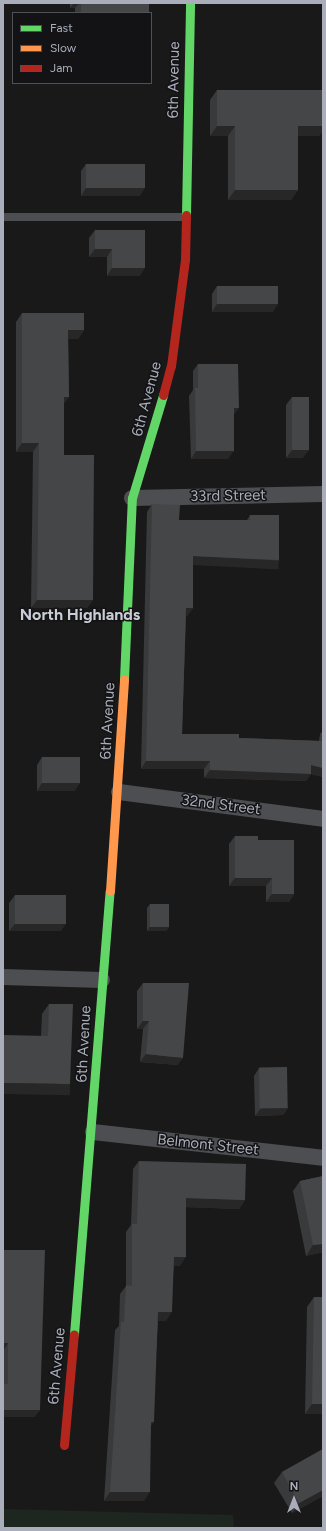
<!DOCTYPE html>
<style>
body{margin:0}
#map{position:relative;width:326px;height:1531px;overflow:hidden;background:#191919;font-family:Figtree,sans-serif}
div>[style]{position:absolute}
.green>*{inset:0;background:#1e2620}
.lane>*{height:8px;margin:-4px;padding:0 4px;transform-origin:4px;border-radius:4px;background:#4c4e52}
.street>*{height:16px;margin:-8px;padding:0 8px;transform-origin:8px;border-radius:8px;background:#4c4e52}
.fast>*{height:9px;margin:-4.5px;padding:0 4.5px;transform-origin:4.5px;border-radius:4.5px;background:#63d668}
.slow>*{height:9px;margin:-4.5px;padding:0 4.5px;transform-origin:4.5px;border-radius:4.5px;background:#ff974d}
.jam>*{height:9px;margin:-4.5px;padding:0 4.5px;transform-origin:4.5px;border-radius:4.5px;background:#b3261e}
.wall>*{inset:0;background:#393a3b}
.shaded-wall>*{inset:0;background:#272727;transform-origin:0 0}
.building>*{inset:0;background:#454648;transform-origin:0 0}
span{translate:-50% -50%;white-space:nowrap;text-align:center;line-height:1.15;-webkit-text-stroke:3px #131315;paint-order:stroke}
.street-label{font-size:15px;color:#a9aeba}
.neighbourhood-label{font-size:16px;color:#cacdd6;font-weight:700}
.frame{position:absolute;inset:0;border:4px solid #a9aeba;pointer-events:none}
.legend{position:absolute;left:12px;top:12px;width:140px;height:72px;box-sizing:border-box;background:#131315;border:1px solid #4f5157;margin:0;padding:5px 7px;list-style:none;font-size:12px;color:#a9aeba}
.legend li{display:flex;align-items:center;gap:8px;height:20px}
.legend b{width:20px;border:1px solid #4f5157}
.north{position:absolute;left:274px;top:1479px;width:40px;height:40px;-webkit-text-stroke:3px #131315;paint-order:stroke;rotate:0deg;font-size:11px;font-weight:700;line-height:16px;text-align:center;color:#a9aeba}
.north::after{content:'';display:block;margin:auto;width:14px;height:18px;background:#a9aeba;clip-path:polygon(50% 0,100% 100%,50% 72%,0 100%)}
</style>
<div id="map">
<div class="green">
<div style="clip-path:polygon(3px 1509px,233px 1515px,234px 1528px,3px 1528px)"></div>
</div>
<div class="lane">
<div style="left:3px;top:217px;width:181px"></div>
</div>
<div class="street">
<div style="left:132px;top:498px;width:191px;rotate:-1.2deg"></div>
<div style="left:119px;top:792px;width:206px;rotate:7.5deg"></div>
<div style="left:3px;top:977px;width:99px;rotate:1.7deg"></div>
<div style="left:93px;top:1132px;width:231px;rotate:6.4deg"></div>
</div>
<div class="fast">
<div style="left:186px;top:215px;width:212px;rotate:-88.9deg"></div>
<div style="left:124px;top:679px;width:181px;rotate:-87.5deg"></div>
<div style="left:132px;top:498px;width:108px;rotate:-73.2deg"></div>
<div style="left:74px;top:1334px;width:444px;rotate:-85.4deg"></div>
</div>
<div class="slow">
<div style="left:110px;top:891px;width:212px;rotate:-86.2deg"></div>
</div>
<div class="jam">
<div style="left:163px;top:395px;width:30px;rotate:-75deg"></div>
<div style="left:171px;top:366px;width:107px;rotate:-82.5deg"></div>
<div style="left:185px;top:260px;width:45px;rotate:-88.7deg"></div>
<div style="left:64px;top:1445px;width:111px;rotate:-84.9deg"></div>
</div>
<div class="wall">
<div style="clip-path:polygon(70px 3px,149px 3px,148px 13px,75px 13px,75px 8px,70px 8px)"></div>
<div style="clip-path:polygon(217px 90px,323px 90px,323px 131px,319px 136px,298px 136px,298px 190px,291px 200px,228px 200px,228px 136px,210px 136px,210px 100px)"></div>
<div style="clip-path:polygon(86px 164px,140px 196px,81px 196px,81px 171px)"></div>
<div style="clip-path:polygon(95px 230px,140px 276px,107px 276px,107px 257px,89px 257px,89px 238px)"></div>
<div style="clip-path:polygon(217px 286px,273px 312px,212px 312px,212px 294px)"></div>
<div style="clip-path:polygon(22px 313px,84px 330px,78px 339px,68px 339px,69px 397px,64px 403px,64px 455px,93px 600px,87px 608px,31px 608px,33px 452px,16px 452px,16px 322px)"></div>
<div style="clip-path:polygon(198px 364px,234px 415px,228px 459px,191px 459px,189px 396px,193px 390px,193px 371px)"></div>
<div style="clip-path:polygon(292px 397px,303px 458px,286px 458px,286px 405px)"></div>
<div style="clip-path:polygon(152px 504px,179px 520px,247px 520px,250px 515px,279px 560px,274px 567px,193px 564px,193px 608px,187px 616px,186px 616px,182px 734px,239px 738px,319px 741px,320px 734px,323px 730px,323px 777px,311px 774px,306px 781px,204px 778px,204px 769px,141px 769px,147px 512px)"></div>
<div style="clip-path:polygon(42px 757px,75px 791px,37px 791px,37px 765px)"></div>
<div style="clip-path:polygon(235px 836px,258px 840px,294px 894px,289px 902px,266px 902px,266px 886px,229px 886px,229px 844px)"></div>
<div style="clip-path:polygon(15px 895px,61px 931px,9px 931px,9px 903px)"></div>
<div style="clip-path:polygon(150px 904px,169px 927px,166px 931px,147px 931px,147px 908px)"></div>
<div style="clip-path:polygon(143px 983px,178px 1065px,140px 1062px,143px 1029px,137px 1029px,137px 991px)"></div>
<div style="clip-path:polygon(49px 1004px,70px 1084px,63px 1095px,41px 1036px,42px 1014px)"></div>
<div style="clip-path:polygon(259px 1068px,288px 1108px,283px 1115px,255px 1116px,254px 1076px)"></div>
<div style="clip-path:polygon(139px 1161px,245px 1200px,239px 1209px,186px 1207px,180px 1266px,174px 1266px,166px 1321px,158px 1321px,151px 1426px,144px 1501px,104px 1501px,115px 1330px,119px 1326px,120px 1294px,126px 1286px,126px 1232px,131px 1225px,133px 1169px)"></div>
<div style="clip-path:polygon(323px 1176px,323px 1252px,306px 1256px,293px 1191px,300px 1181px)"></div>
<div style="clip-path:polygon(3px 1250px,40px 1410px,34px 1417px,3px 1417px)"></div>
<div style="clip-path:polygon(314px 1297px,323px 1414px,305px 1414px,307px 1307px)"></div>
<div style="clip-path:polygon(323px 1449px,323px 1496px,292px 1513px,274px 1483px,282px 1472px)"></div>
</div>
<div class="shaded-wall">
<div style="clip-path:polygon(74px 3px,79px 3px,75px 8px,70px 8px)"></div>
<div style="clip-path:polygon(217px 126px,235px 126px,228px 136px,210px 136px)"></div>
<div style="clip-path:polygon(298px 126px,323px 126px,323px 131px,319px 136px,291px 136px)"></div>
<div style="clip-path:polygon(86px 188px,145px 188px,140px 196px,81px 196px)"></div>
<div style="clip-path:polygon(235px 190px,298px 190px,291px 200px,228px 200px)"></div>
<div style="clip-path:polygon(95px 249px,112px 249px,107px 257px,89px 257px)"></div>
<div style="clip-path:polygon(112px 268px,145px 268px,140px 276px,107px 276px)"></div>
<div style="clip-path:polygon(217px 304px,278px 304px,273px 312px,212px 312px)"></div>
<div style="clip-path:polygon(68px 330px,84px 330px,78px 339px,62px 339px)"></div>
<div style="clip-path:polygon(64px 397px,69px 397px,62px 405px)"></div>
<div style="clip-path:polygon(234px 408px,239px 408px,233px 416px)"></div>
<div style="clip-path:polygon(22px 443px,39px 443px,33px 452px,16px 452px)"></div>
<div style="clip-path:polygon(292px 450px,309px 450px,303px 458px,286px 458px)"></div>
<div style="clip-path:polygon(196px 451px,234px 451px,228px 459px,191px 459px)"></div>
<div style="left:193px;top:556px;width:86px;height:9px;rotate:3deg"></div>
<div style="clip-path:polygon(37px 600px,93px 600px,87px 608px,31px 608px)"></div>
<div style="clip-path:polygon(186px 608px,193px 608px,187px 616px,180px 616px)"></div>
<div style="clip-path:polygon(146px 761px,210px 761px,204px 769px,141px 769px)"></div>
<div style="clip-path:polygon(311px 765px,323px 768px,323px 777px,311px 774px,306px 781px,204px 778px,210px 770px)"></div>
<div style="clip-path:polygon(42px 783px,80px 783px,75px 791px,37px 791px)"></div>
<div style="clip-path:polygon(235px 878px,272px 878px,266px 886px,229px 886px)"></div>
<div style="clip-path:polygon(272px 894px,294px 894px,289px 902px,266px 902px)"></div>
<div style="clip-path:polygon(15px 924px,66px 924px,61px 931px,9px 931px)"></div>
<div style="clip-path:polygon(150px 927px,169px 927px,166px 931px,147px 931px)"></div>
<div style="clip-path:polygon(143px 1021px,149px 1021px,143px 1029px,137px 1029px)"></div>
<div style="clip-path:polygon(146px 1054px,183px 1058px,178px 1065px,140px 1062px)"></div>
<div style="left:3px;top:1083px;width:67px;height:11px;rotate:1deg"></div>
<div style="clip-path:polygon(261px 1108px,288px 1108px,283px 1115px,255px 1116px)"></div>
<div style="clip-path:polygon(186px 1198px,245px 1200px,239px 1209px,180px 1207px)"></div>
<div style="clip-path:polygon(323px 1244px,323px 1252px,306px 1256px,313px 1245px)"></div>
<div style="clip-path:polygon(174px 1257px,186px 1257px,180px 1266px,168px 1266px)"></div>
<div style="clip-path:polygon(158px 1312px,172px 1312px,166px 1321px,152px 1321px)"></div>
<div style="clip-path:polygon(3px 1343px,8px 1343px,3px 1351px)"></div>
<div style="clip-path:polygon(312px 1404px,323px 1404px,323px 1414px,305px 1414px)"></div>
<div style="clip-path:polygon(3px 1410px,40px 1410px,34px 1417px,3px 1417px)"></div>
<div style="clip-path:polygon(151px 1422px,154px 1422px,148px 1430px)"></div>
<div style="clip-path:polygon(323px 1490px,323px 1496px,292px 1513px,299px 1503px)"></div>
<div style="clip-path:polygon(110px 1492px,150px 1492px,144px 1501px,104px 1501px)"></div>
</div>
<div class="building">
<div style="left:81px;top:3px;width:68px;height:10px"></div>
<div style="clip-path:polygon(217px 90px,323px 90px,323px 126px,298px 126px,298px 190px,235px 190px,235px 126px,217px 126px)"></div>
<div style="left:86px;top:164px;width:59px;height:24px"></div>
<div style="clip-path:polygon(95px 230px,145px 230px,145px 268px,112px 268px,112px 249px,95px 249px)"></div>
<div style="left:217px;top:286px;width:61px;height:18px"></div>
<div style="clip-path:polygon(22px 313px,84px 313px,84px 330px,68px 330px,69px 397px,64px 397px,64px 455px,94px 455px,93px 600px,37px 600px,39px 443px,22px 443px)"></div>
<div style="clip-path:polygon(198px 364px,238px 364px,239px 408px,234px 408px,234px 451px,196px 451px,195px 388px,198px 388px)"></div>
<div style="left:292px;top:397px;width:17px;height:53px"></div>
<div style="clip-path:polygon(152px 504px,180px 505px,179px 520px,250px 520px,250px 515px,279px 515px,279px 560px,193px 556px,193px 608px,186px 608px,182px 734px,239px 734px,239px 738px,322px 741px,323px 737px,323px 768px,311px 765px,311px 774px,210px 770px,210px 761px,146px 761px)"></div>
<div style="left:42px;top:757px;width:38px;height:26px"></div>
<div style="clip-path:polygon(235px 836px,258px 836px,258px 840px,294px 840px,294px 894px,272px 894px,272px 878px,235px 878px)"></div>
<div style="left:15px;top:895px;width:51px;height:29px"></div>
<div style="left:150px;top:904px;width:19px;height:23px"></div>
<div style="clip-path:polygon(143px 983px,189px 983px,183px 1058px,146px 1054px,149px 1021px,143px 1021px)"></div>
<div style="clip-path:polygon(49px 1004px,73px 1004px,70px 1084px,3px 1083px,3px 1035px,48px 1036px)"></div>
<div style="left:287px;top:1067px;width:41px;height:28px;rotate:89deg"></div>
<div style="clip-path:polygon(139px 1161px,246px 1164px,245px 1200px,186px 1198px,186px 1257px,174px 1257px,172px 1312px,158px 1312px,154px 1422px,151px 1422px,150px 1492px,110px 1492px,121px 1322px,124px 1322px,126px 1285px,132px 1286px,132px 1224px,137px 1224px)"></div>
<div style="clip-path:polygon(323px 1176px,323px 1244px,313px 1245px,300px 1181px)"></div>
<div style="clip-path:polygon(3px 1250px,45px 1250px,40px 1410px,3px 1410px,3px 1384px,8px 1384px,8px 1343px,3px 1343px)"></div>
<div style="clip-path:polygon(314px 1297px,323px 1297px,323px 1404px,312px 1404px)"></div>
<div style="clip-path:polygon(323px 1449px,323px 1490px,299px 1503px,282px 1472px)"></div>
</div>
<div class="street-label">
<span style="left:174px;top:80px;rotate:-89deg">6th Avenue</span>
<span style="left:147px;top:399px;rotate:-75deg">6th Avenue</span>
<span style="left:228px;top:496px;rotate:-1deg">33rd Street</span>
<span style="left:108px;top:721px;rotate:-87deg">6th Avenue</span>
<span style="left:221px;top:805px;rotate:7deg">32nd Street</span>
<span style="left:84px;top:1044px;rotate:-87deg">6th Avenue</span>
<span style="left:208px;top:1145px;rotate:6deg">Belmont Street</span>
<span style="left:57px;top:1366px;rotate:-85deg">6th Avenue</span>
</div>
<div class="neighbourhood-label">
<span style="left:80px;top:615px">North Highlands</span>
</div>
<div class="frame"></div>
<ul class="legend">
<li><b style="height:5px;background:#63d668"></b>Fast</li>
<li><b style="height:5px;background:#ff974d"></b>Slow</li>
<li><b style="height:5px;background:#b3261e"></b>Jam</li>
</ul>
<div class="north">N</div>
</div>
